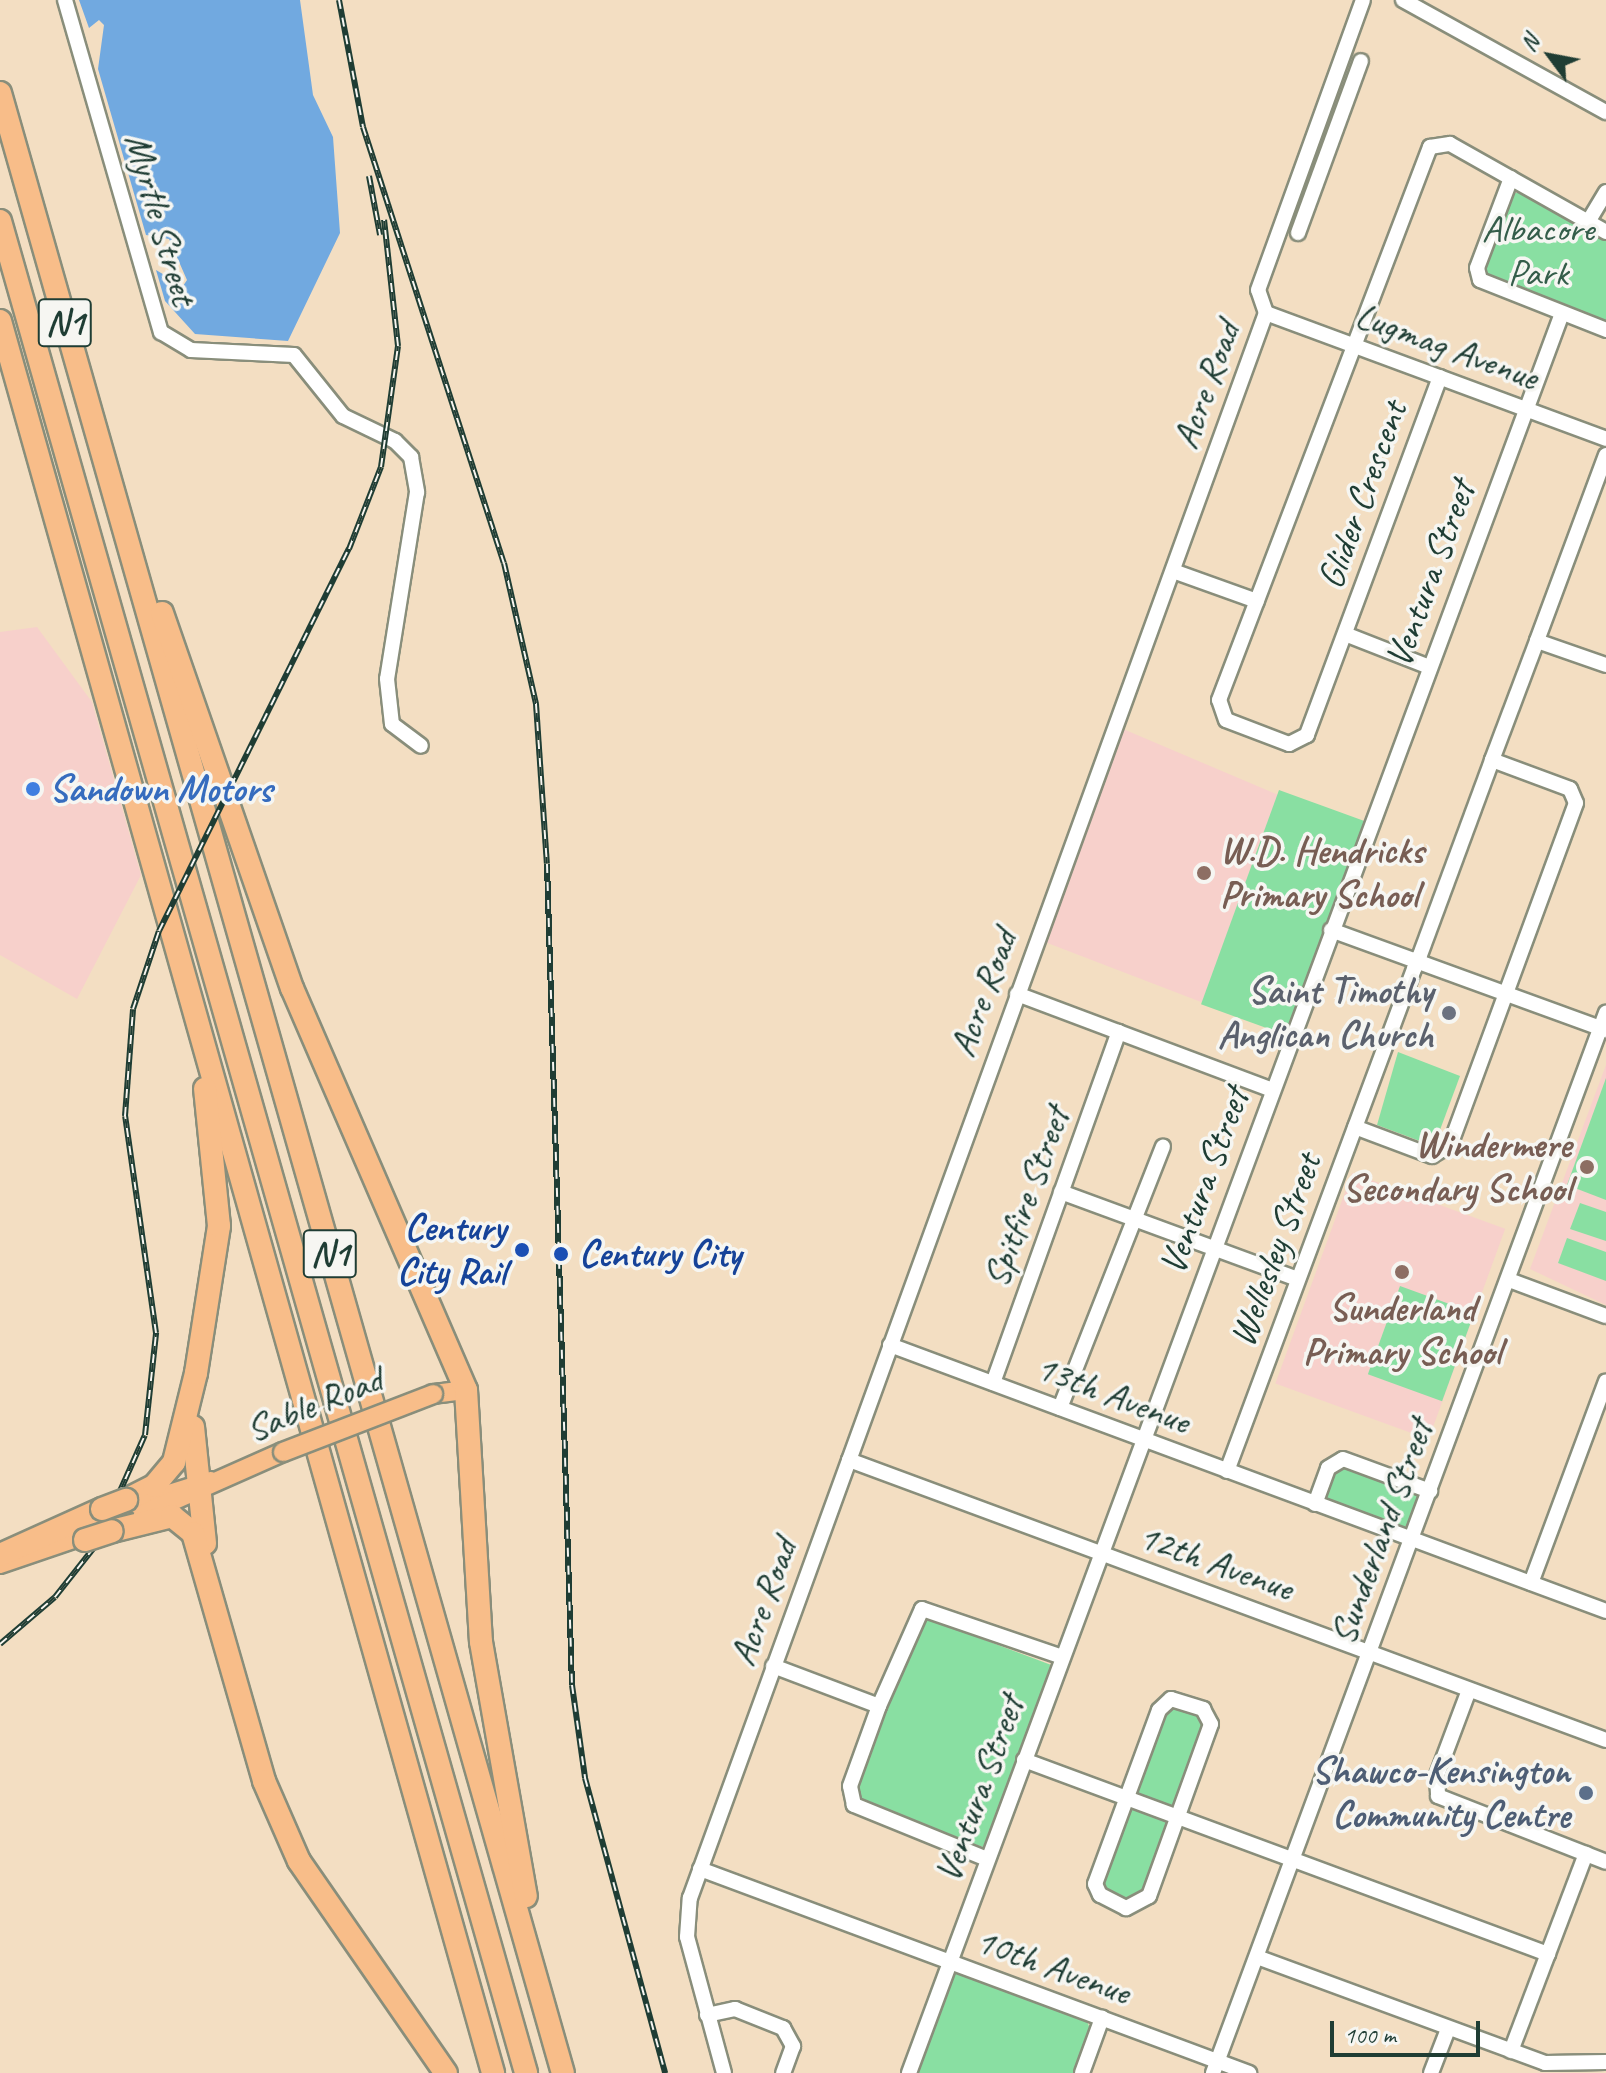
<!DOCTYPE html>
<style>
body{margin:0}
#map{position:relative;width:1606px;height:2073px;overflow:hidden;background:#f3dec2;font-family:Caveat,sans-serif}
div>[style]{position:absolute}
.built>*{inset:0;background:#f7d0cb;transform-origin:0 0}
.green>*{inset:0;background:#89dfa2;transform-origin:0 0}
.water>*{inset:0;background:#71a9e0}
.roads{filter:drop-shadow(2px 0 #898e7b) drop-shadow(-2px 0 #898e7b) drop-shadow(0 2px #898e7b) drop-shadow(0 -2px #898e7b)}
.minor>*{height:14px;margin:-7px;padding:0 7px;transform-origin:7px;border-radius:7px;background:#fff}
.major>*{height:18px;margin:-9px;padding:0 9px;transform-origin:9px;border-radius:9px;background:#f8bd89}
.highway>*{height:22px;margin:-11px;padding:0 11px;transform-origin:11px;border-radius:11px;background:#f8bd89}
.rail>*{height:6px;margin-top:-3px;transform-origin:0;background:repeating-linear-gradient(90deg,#f6f6f2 0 9px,#1f3d34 0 18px);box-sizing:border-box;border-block:2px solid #1f3d34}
.bridges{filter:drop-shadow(2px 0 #898e7b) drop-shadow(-2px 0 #898e7b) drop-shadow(0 2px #898e7b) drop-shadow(0 -2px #898e7b)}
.major-bridge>*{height:18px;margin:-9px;padding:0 9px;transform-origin:9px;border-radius:9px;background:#f8bd89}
.highway-bridge>*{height:22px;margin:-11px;padding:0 11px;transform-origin:11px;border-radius:11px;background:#f8bd89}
.dots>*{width:22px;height:22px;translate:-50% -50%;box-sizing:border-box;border:4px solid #f6f6f2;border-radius:50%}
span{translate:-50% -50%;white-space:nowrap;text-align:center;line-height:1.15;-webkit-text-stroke:7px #f6f6f2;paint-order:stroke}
.shield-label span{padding:2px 6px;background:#f6f6f2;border:2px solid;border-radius:6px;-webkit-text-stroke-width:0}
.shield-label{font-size:36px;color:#1f3d34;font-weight:700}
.street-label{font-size:38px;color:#1f3d34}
.park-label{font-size:38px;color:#345d4a}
.shop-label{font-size:38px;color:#366cbe;font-weight:700}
.left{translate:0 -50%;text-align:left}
.education-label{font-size:38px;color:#785e54;font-weight:700}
.right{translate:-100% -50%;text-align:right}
.worship-label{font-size:38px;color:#5b616d;font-weight:700}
.transit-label{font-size:38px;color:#164399;font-weight:700}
.service-label{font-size:38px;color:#4e5e75;font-weight:700}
.north{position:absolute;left:1510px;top:16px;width:80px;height:80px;-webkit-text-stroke:6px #f6f6f2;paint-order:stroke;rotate:302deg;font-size:22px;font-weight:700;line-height:32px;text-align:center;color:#1f3d34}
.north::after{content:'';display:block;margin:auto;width:28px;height:36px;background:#1f3d34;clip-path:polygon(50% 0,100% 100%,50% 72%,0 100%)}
.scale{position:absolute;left:1330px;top:2021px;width:150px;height:36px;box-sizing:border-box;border:4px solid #1f3d34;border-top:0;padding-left:10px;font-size:24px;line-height:28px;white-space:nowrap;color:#1f3d34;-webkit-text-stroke:6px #f6f6f2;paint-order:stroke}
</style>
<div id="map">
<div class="built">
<div style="clip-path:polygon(37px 627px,92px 702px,141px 875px,77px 999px,0 955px,0 632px)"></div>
<div style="clip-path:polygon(1116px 726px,1276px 794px,1366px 822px,1287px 1035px,1037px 939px)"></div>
<div style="clip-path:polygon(1606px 1065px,1606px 1305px,1530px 1269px)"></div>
<div style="left:1352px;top:1173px;width:163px;height:224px;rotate:20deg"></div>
</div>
<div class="green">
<div style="clip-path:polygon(1526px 191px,1606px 236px,1606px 326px,1482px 275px,1511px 194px)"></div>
<div style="left:1279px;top:790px;width:93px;height:228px;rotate:20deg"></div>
<div style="clip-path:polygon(1398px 1052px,1460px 1076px,1437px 1138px,1425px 1143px,1377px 1125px)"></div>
<div style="clip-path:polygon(1606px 1078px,1606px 1200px,1567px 1185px)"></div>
<div style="clip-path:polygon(1580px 1203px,1606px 1212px,1606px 1241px,1570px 1229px)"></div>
<div style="clip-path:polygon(1567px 1238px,1606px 1252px,1606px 1281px,1558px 1263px)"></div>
<div style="left:1400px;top:1286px;width:79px;height:94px;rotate:20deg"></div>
<div style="clip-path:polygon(1338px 1464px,1415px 1489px,1419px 1500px,1410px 1524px,1399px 1530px,1323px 1500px)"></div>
<div style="clip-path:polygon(921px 1616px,1054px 1666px,983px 1847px,862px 1806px,854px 1789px)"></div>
<div style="clip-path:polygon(1163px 1703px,1209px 1716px,1149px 1896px,1126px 1908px,1095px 1884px)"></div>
<div style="clip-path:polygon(955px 1972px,1085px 2016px,1092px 2034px,1078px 2073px,913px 2073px)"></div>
</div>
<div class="water">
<div style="clip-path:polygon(79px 0,300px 0,313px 95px,333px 137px,340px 233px,288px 341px,195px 334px,165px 301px,156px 270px,183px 286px,187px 280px,169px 239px,146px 235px,98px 69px,104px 25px,99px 20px,89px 28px)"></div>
</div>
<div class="roads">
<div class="minor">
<div style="left:65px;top:0;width:346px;rotate:73.9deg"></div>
<div style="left:161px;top:332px;width:35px;rotate:31deg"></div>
<div style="left:191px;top:350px;width:103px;rotate:2.8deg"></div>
<div style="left:294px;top:355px;width:78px;rotate:51.2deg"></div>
<div style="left:343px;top:416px;width:58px;rotate:25.7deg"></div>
<div style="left:395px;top:441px;width:23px;rotate:45deg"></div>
<div style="left:411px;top:457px;width:36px;rotate:80deg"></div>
<div style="left:417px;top:492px;width:189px;rotate:99.1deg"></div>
<div style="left:387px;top:679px;width:45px;rotate:83.7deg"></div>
<div style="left:392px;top:724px;width:36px;rotate:37deg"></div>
<div style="left:1403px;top:0;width:232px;rotate:28.9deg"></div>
<div style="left:1511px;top:178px;width:96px;rotate:110.7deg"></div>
<div style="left:1477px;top:268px;width:12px;rotate:76deg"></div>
<div style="left:1480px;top:280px;width:136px;rotate:21.6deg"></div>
<div style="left:1588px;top:222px;width:35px;rotate:-59deg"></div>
<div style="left:1298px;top:233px;width:183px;rotate:-69.9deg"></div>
<div style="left:1266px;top:313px;width:363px;rotate:20.3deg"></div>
<div style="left:1440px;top:377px;width:382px;rotate:110.4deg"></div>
<div style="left:1307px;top:735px;width:20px;rotate:153deg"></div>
<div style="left:1289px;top:744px;width:67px;rotate:-159.1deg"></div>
<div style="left:1226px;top:720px;width:21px;rotate:-109deg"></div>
<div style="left:1219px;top:700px;width:592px;rotate:-69.12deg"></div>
<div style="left:1430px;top:147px;width:20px;rotate:-9deg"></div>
<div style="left:1450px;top:144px;width:179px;rotate:29.4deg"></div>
<div style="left:1606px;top:455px;width:198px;rotate:110.4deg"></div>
<div style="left:1537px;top:641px;width:73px;rotate:19.2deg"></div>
<div style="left:1173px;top:571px;width:89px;rotate:19.7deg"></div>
<div style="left:1345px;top:634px;width:90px;rotate:21.4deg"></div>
<div style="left:1492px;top:760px;width:127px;rotate:-69.3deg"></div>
<div style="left:1331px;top:930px;width:293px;rotate:20deg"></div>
<div style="left:1017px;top:994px;width:272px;rotate:20.6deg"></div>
<div style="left:1061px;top:1192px;width:252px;rotate:20.2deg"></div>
<div style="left:1509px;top:1280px;width:103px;rotate:20.4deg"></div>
<div style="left:890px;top:1345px;width:764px;rotate:20.38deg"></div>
<div style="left:993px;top:1383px;width:373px;rotate:-70.3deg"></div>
<div style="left:1060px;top:1408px;width:281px;rotate:-68.5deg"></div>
<div style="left:849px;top:1460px;width:807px;rotate:20.3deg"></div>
<div style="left:1227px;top:1471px;width:536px;rotate:-69.57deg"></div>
<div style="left:1414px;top:969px;width:15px;rotate:-67deg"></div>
<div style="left:1420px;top:955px;width:208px;rotate:-69.7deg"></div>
<div style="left:1492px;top:760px;width:83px;rotate:20.4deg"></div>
<div style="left:1570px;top:789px;width:15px;rotate:67deg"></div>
<div style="left:1576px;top:803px;width:364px;rotate:110.2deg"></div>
<div style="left:1450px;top:1145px;width:21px;rotate:149deg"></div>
<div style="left:1432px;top:1156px;width:82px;rotate:-159.4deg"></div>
<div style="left:1315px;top:1504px;width:38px;rotate:-70deg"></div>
<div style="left:1328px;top:1468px;width:17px;rotate:-31deg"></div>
<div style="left:1343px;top:1459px;width:93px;rotate:20.2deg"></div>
<div style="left:1531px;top:1583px;width:215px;rotate:-69.6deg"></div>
<div style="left:773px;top:1666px;width:113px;rotate:20.7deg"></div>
<div style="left:1469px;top:1690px;width:91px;rotate:110.6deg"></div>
<div style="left:1437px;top:1775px;width:21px;rotate:87deg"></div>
<div style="left:1438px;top:1796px;width:180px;rotate:21.4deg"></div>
<div style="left:1171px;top:1699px;width:34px;rotate:17deg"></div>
<div style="left:1203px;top:1709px;width:17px;rotate:62deg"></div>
<div style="left:1211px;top:1724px;width:183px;rotate:109.8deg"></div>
<div style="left:1149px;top:1896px;width:26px;rotate:152deg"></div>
<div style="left:1126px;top:1908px;width:29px;rotate:-153deg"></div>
<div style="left:1100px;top:1895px;width:12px;rotate:-114deg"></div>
<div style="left:1095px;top:1884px;width:185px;rotate:-69.8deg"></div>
<div style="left:1159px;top:1710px;width:16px;rotate:-43deg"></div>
<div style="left:1024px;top:1760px;width:559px;rotate:20.32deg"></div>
<div style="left:987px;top:1859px;width:144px;rotate:-157.9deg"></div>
<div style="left:854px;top:1805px;width:19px;rotate:-102deg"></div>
<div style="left:850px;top:1786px;width:85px;rotate:-70.1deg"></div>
<div style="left:879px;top:1706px;width:106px;rotate:-66.1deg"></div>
<div style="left:922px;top:1609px;width:148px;rotate:18.9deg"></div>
<div style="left:700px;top:1869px;width:586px;rotate:20.38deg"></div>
<div style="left:1257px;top:1957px;width:307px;rotate:20.2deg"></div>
<div style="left:1545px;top:2063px;width:61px;rotate:-0.9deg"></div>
<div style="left:707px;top:2015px;width:29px;rotate:-12deg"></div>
<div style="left:735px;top:2009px;width:52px;rotate:21.6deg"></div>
<div style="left:783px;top:2028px;width:21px;rotate:61deg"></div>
<div style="left:793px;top:2046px;width:29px;rotate:110deg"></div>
<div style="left:1511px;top:2051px;width:211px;rotate:-69.2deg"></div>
<div style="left:724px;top:2073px;width:141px;rotate:-105.2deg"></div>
<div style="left:687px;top:1937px;width:39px;rotate:-86deg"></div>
<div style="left:690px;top:1898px;width:1686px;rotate:-70.03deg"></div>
<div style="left:1266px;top:313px;width:24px;rotate:-109deg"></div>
<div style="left:1258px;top:290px;width:308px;rotate:-70.1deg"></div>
<div style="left:909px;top:2073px;width:1877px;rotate:-69.64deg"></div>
<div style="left:1082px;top:2073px;width:59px;rotate:-70deg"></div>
<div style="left:1213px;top:2073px;width:1131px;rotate:-69.66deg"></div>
<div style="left:1431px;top:2073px;width:47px;rotate:-68.9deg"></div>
</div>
<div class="major">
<div style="left:433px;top:1394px;width:33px;rotate:-7deg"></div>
<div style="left:137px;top:1504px;width:77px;rotate:-17.3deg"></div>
<div style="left:143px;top:1514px;width:153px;rotate:-23.9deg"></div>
<div style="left:0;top:1564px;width:93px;rotate:-18.8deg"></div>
</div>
<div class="highway">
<div style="left:0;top:93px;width:2058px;rotate:74.13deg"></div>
<div style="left:0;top:221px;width:1925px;rotate:74.14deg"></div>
<div style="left:0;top:321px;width:1820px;rotate:74.28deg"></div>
<div style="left:162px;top:613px;width:397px;rotate:70.9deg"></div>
<div style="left:292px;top:988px;width:438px;rotate:66.6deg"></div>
<div style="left:466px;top:1390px;width:252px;rotate:86.6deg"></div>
<div style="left:481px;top:1642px;width:258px;rotate:80deg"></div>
<div style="left:193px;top:1427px;width:117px;rotate:84.1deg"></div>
<div style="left:126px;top:1500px;width:31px;rotate:-27deg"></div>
<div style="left:154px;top:1486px;width:31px;rotate:-50deg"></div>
<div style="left:174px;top:1462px;width:92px;rotate:-76.1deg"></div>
<div style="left:196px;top:1373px;width:149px;rotate:-81.1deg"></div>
<div style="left:219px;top:1226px;width:138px;rotate:-95.8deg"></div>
<div style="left:112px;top:1531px;width:62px;rotate:-14deg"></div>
<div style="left:172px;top:1516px;width:27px;rotate:39deg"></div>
<div style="left:193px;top:1533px;width:258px;rotate:74deg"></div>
<div style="left:264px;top:1781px;width:87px;rotate:66.4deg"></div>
<div style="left:299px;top:1861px;width:258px;rotate:55.3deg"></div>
<div style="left:0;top:1555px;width:112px;rotate:-24.3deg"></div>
</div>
</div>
<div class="rail">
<div style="left:339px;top:0;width:129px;rotate:79.3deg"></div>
<div style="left:363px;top:127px;width:458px;rotate:72.1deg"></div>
<div style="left:504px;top:563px;width:145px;rotate:77.2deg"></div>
<div style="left:536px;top:704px;width:160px;rotate:86.1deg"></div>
<div style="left:547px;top:864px;width:821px;rotate:88.26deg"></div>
<div style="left:572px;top:1685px;width:94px;rotate:82deg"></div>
<div style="left:585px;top:1778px;width:306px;rotate:74.8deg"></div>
<div style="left:369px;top:176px;width:60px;rotate:79.4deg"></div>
<div style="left:0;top:1644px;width:72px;rotate:-40.5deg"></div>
<div style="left:55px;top:1597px;width:66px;rotate:-51.7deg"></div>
<div style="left:96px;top:1545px;width:120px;rotate:-66deg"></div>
<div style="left:145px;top:1435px;width:103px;rotate:-83.8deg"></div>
<div style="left:156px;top:1333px;width:219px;rotate:-98.1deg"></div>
<div style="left:125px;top:1116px;width:107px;rotate:-85.7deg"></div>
<div style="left:133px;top:1009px;width:82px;rotate:-71.6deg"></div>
<div style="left:159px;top:931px;width:427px;rotate:-63.6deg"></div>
<div style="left:349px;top:549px;width:88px;rotate:-68.7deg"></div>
<div style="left:381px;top:467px;width:122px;rotate:-82deg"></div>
<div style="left:398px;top:346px;width:127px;rotate:-96.3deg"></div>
</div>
<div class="bridges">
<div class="major-bridge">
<div style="left:283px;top:1452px;width:161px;rotate:-21.1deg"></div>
</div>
<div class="highway-bridge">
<div style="left:102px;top:1509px;width:26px;rotate:-21deg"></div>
<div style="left:85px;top:1540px;width:28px;rotate:-18deg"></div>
</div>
</div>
<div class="dots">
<div style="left:33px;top:789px;background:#3f7fe0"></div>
<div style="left:1204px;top:873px;background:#8d6e63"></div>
<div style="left:1449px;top:1013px;background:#6b7280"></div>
<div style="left:1587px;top:1167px;background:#8d6e63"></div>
<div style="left:522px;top:1250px;background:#1a4fb4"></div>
<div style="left:561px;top:1254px;background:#1a4fb4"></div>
<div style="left:1402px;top:1272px;background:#8d6e63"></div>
<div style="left:1586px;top:1793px;background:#5c6f8a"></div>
</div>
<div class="shield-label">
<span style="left:65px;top:323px">N1</span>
<span style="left:330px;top:1254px">N1</span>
</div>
<div class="street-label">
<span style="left:161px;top:219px;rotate:74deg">Myrtle Street</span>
<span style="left:1447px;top:346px;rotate:20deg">Lugmag Avenue</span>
<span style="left:1206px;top:385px;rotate:-70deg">Acre Road</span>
<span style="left:1362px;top:495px;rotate:-70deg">Glider Crescent</span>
<span style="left:1430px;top:574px;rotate:-70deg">Ventura Street</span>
<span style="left:983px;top:993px;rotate:-70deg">Acre Road</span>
<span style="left:1204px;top:1181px;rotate:-70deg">Ventura Street</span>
<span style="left:1026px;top:1197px;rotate:-70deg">Spitfire Street</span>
<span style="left:1275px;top:1250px;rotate:-70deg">Wellesley Street</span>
<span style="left:1113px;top:1394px;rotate:21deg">13th Avenue</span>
<span style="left:314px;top:1404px;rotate:-22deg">Sable Road</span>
<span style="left:1381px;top:1532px;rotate:-70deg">Sunderland Street</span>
<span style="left:1216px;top:1562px;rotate:20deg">12th Avenue</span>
<span style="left:763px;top:1602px;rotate:-70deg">Acre Road</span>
<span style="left:979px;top:1789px;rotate:-70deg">Ventura Street</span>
<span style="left:1053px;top:1966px;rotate:20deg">10th Avenue</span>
</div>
<div class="park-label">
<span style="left:1538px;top:251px">Albacore<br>Park</span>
</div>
<div class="shop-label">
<span class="left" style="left:49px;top:789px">Sandown Motors</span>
</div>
<div class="education-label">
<span class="left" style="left:1220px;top:873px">W.D. Hendricks<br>Primary School</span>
<span class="right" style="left:1571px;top:1167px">Windermere<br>Secondary School</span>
<span style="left:1402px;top:1330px">Sunderland<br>Primary School</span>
</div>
<div class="worship-label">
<span class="right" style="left:1433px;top:1013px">Saint Timothy<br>Anglican Church</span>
</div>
<div class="transit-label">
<span class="right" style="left:506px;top:1250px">Century<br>City Rail</span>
<span class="left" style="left:579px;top:1254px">Century City</span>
</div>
<div class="service-label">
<span class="right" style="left:1570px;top:1793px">Shawco-Kensington<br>Community Centre</span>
</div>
<div class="north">N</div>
<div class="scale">100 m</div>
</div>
